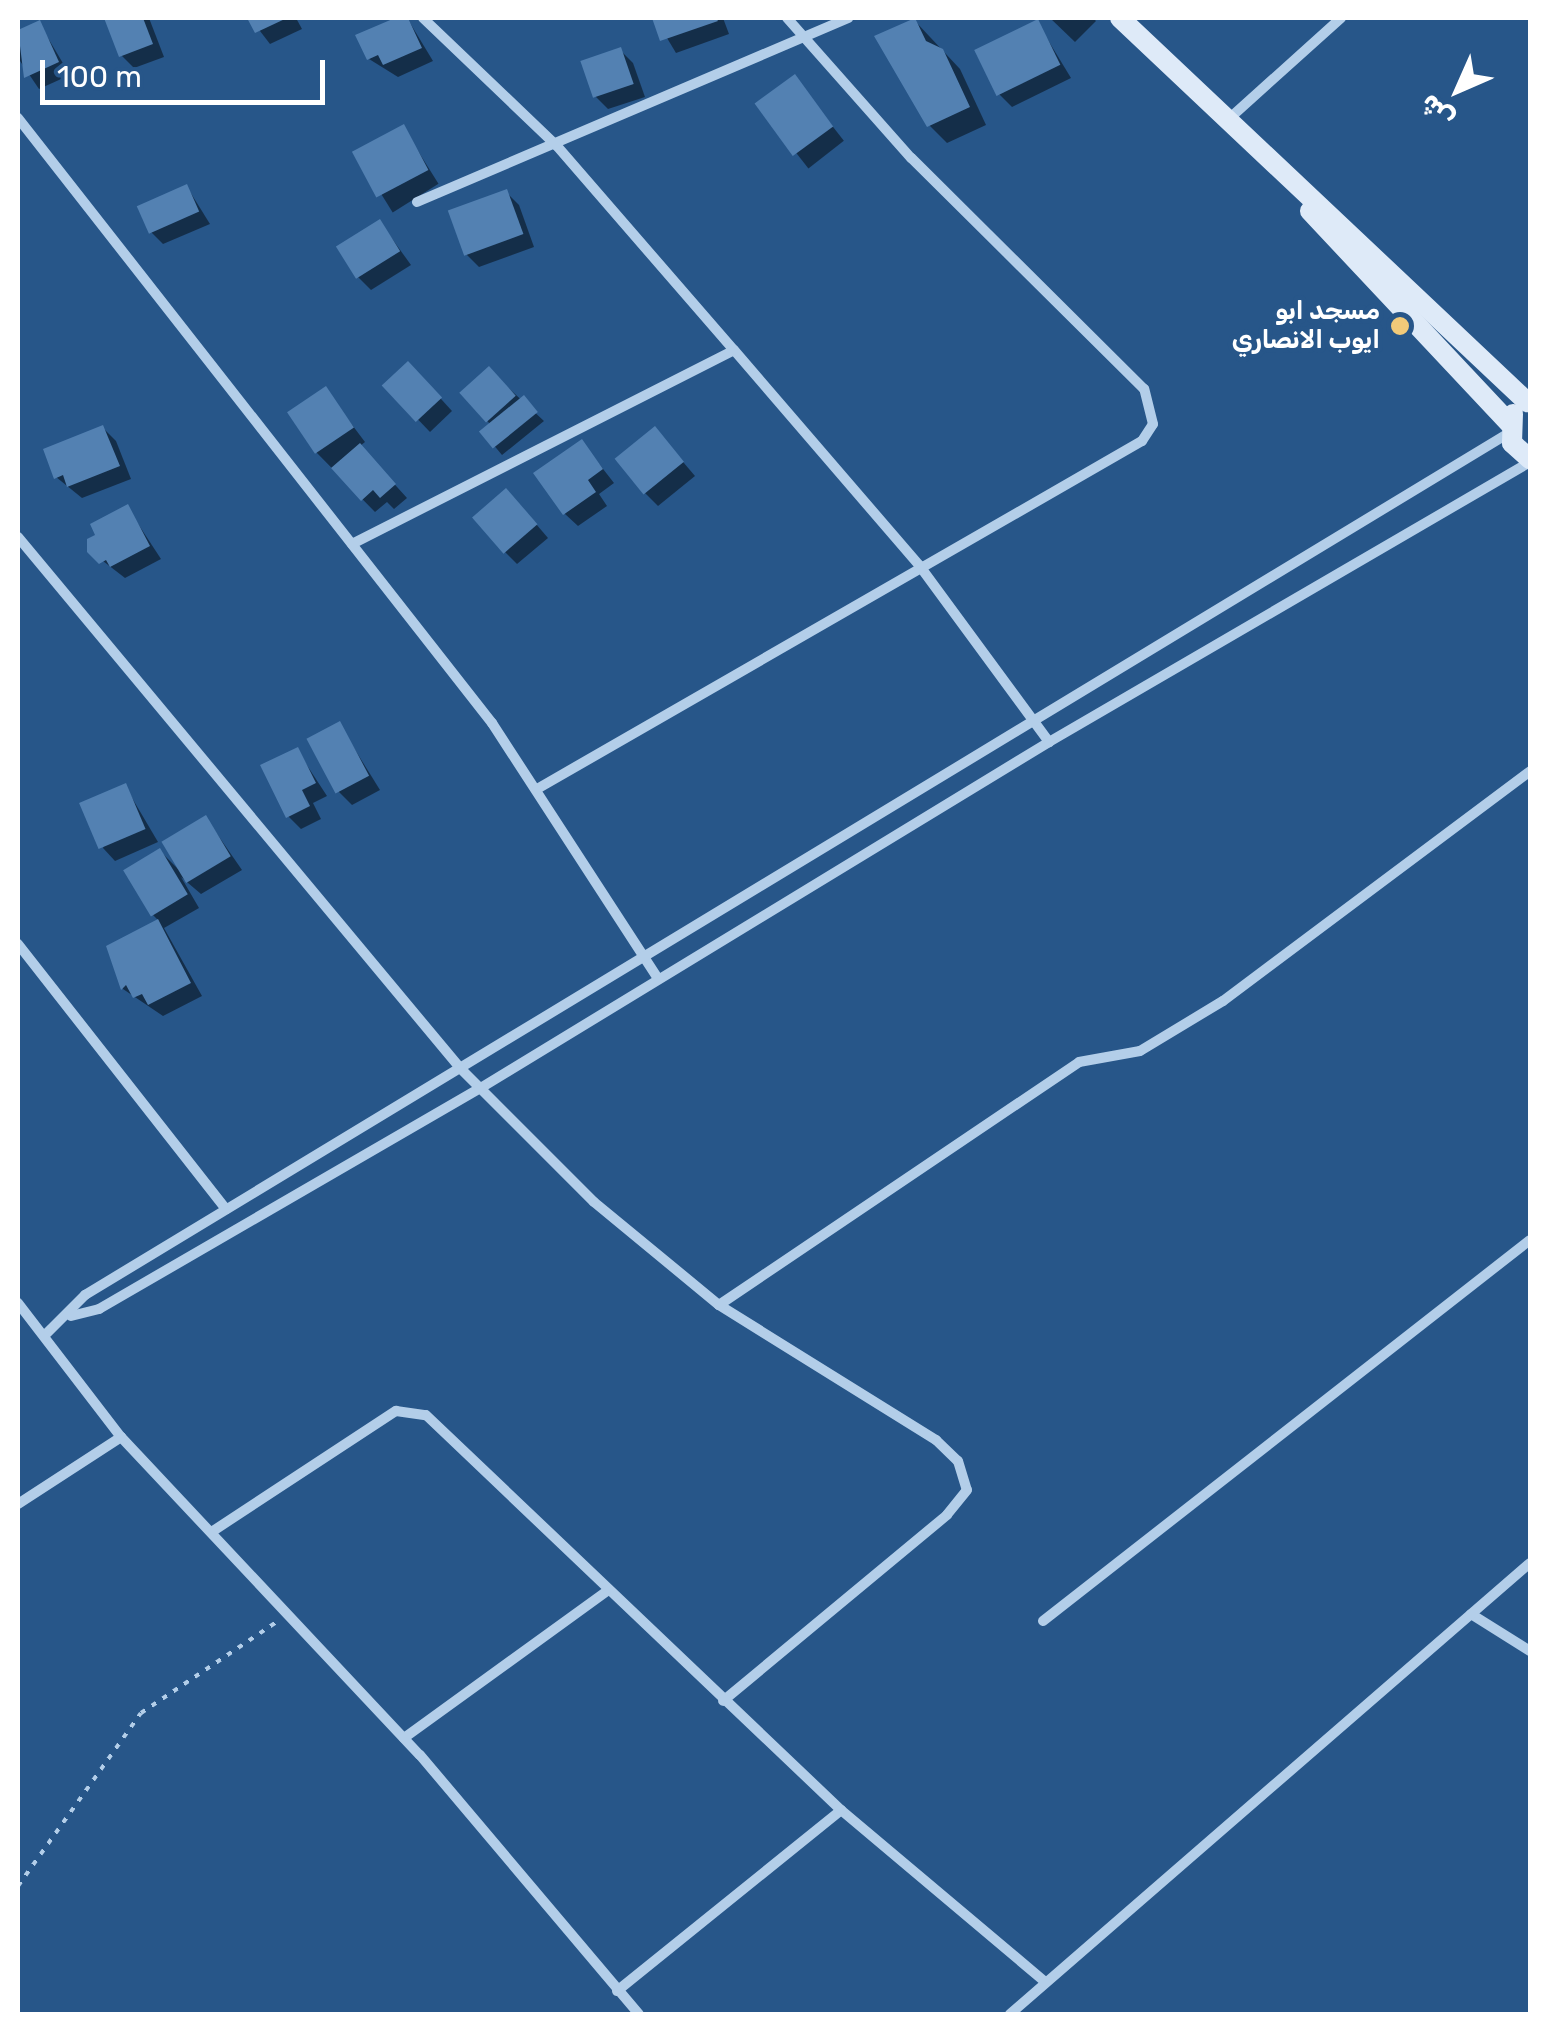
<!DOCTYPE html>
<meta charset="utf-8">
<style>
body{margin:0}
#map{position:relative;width:1548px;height:2032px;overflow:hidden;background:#275689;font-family:Rubik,"Noto Naskh Arabic",sans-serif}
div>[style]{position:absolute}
.shadow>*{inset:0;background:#0007;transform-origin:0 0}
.building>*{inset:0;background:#5381b2;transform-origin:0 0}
.path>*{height:4px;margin-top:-2px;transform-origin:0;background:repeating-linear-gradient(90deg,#b3cee9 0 5px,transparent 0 13px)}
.street>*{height:10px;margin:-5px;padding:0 5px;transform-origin:5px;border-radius:5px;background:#b3cee9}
.secondary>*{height:20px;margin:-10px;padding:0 10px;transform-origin:10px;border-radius:10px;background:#deeaf8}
.dots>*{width:28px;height:28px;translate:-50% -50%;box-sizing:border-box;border:5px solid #275689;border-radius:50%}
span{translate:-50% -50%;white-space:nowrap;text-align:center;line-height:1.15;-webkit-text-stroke:10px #275689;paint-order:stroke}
.poi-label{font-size:25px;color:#fff;font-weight:700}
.right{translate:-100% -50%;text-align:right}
.frame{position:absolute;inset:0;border:20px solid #fff;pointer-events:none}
.north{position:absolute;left:1408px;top:40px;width:100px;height:100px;-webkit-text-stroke:8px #275689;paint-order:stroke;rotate:225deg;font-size:28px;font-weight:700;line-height:40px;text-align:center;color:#fff}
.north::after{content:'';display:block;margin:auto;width:35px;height:45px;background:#fff;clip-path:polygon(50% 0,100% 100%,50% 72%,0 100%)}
.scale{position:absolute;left:40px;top:60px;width:285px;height:45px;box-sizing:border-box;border:5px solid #fff;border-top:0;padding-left:12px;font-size:30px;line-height:35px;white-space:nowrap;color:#fff;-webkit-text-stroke:8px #275689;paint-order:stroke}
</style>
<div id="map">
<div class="shadow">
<div style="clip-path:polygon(107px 18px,149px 18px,164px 57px,134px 68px,121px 55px)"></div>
<div style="clip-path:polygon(250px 18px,296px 18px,302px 29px,270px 44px)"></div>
<div style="clip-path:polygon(407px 18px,433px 61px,398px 77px,369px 59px,359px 36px)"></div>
<div style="clip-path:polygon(655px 18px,723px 18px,729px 34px,676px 53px)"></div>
<div style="clip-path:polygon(1050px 18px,1093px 18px,1096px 21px,1075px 42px)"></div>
<div style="clip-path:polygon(915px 21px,960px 69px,986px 125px,947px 143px,929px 125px)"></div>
<div style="clip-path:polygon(1037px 22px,1071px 78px,1012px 107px,999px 94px)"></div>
<div style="clip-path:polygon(39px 23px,70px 75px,39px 89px,18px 58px,18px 33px)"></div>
<div style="clip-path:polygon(620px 50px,633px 63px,645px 97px,608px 109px,595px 96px)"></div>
<div style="left:794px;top:77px;width:81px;height:45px;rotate:52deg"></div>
<div style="left:403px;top:127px;width:67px;height:54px;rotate:58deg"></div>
<div style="clip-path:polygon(187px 187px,210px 224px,163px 244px,150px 231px)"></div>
<div style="clip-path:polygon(506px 192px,519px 205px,534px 247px,479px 267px,466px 254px)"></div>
<div style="clip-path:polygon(380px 222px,411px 265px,371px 290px,358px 277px)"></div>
<div style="clip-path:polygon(421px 377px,452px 411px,430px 432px,385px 385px)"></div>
<div style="clip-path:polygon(502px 382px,544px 421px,502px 455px,482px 431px,490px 424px,462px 393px)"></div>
<div style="clip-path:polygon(325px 389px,365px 442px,360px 446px,407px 498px,394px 509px,387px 502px,375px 512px,317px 453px,290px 412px)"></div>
<div style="clip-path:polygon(103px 428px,116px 441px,131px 479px,82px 498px,56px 477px)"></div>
<div style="clip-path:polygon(655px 429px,695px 476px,658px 506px,645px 493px)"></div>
<div style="clip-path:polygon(582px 442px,614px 483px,599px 494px,607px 506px,578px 526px,565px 514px)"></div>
<div style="clip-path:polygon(519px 504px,548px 538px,517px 564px,505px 552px)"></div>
<div style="clip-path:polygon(127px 507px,161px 559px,125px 578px,90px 551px)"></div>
<div style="clip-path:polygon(339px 724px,380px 790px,352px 805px,339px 792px)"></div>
<div style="clip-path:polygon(297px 750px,327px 796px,313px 803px,321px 819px,301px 829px,288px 816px)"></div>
<div style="clip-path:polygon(125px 786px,158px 842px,115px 861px,103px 848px)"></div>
<div style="clip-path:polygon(206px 818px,242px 870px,201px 894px,181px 877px,199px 908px,164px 928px,202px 996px,163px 1016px,123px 989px,109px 947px,159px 921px,153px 915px,160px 851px,178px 869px)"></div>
</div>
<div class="building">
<div style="clip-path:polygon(104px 18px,143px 18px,153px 44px,119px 57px)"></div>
<div style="clip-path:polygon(247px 18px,287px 18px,255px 33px)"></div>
<div style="clip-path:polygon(395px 18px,408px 18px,422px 48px,383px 65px,378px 55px,367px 60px,355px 35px)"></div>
<div style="clip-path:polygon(652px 18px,716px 18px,718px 21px,660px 41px)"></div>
<div style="clip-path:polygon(915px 18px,926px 41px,943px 49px,970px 107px,927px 127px,874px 36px)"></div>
<div style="left:1038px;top:19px;width:51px;height:71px;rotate:64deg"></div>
<div style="clip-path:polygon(40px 20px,59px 62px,24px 78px,18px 30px)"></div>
<div style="left:621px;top:47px;width:39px;height:43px;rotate:71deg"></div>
<div style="left:795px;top:74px;width:65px;height:50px;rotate:54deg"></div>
<div style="left:404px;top:124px;width:52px;height:59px;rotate:62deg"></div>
<div style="left:187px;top:184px;width:30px;height:55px;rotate:66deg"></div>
<div style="left:507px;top:189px;width:48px;height:63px;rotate:70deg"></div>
<div style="left:380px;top:219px;width:38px;height:52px;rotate:58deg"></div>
<div style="left:408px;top:361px;width:50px;height:36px;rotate:47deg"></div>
<div style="left:489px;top:366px;width:40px;height:40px;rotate:48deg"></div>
<div style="left:326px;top:386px;width:50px;height:47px;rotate:56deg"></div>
<div style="left:524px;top:395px;width:22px;height:58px;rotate:51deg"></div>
<div style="clip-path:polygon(103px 425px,120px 466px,67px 487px,63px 475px,54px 479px,43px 449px)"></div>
<div style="left:655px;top:426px;width:46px;height:52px;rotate:51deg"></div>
<div style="clip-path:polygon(582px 439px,603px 469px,588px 480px,596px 492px,563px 515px,533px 473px)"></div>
<div style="clip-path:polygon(360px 443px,396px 484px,380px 498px,373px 490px,361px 501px,331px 468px)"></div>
<div style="left:506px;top:488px;width:48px;height:45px;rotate:49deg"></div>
<div style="clip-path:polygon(128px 504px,150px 546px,110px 567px,106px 560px,99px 564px,87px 552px,87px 539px,95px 535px,90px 524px)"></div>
<div style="left:340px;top:721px;width:62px;height:38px;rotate:62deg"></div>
<div style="clip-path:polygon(298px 747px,316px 783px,302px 790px,310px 806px,286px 818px,260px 765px)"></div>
<div style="left:126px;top:783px;width:50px;height:51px;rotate:67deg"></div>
<div style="left:206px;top:815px;width:48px;height:52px;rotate:59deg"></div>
<div style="left:160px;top:848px;width:54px;height:43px;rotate:59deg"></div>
<div style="clip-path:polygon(158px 919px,191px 983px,148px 1005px,142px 994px,133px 998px,126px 985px,121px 990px,106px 946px)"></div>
</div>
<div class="path">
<div style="left:18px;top:1886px;width:212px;rotate:-54.6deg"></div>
<div style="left:141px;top:1713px;width:165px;rotate:-33.9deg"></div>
</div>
<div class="street">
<div style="left:423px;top:18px;width:185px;rotate:43.7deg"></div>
<div style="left:557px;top:146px;width:270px;rotate:49.1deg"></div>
<div style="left:734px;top:350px;width:284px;rotate:49.3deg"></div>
<div style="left:919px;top:565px;width:220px;rotate:53.7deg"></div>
<div style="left:1231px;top:117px;width:148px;rotate:-42deg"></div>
<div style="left:18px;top:118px;width:769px;rotate:51.92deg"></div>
<div style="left:492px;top:723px;width:305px;rotate:57deg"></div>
<div style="left:417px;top:202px;width:469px;rotate:-23.1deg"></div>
<div style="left:18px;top:537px;width:692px;rotate:50.22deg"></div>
<div style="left:461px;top:1069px;width:188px;rotate:45deg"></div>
<div style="left:594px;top:1202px;width:162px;rotate:39.5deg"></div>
<div style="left:719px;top:1305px;width:256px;rotate:31.9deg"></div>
<div style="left:936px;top:1440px;width:30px;rotate:44deg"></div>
<div style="left:958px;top:1461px;width:30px;rotate:73deg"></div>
<div style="left:967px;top:1490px;width:32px;rotate:129deg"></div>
<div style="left:947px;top:1515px;width:291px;rotate:140.3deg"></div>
<div style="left:352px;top:544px;width:428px;rotate:-26.9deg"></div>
<div style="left:537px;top:789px;width:698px;rotate:-29.91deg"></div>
<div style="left:1142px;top:441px;width:20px;rotate:-57deg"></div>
<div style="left:1153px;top:424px;width:36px;rotate:-104deg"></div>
<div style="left:1144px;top:389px;width:328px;rotate:-135.2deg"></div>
<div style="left:911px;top:158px;width:187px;rotate:-131.5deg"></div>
<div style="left:18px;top:944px;width:337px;rotate:51.9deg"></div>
<div style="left:18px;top:1303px;width:169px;rotate:52.5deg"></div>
<div style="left:719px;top:1305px;width:434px;rotate:-34deg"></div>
<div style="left:1079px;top:1062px;width:62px;rotate:-10.2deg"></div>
<div style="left:1140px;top:1051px;width:97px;rotate:-31.1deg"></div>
<div style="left:1223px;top:1001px;width:384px;rotate:-36.8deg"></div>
<div style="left:71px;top:1316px;width:29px;rotate:-14deg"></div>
<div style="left:99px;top:1309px;width:439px;rotate:-30.1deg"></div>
<div style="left:479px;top:1089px;width:667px;rotate:-31.33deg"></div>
<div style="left:1049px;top:742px;width:557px;rotate:-30.2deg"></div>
<div style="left:45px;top:1335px;width:57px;rotate:-45deg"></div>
<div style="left:85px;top:1295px;width:1665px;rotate:-31.19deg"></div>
<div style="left:18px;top:1504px;width:123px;rotate:-33deg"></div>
<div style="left:121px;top:1437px;width:436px;rotate:46.8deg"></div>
<div style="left:420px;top:1755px;width:339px;rotate:49.8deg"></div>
<div style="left:213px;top:1531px;width:219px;rotate:-33.3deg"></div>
<div style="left:396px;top:1411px;width:30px;rotate:8deg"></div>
<div style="left:426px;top:1415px;width:573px;rotate:43.59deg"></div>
<div style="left:841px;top:1810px;width:267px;rotate:40.1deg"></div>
<div style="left:1471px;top:1614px;width:70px;rotate:32.1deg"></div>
<div style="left:1043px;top:1621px;width:618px;rotate:-38.04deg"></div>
<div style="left:404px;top:1738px;width:249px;rotate:-35.9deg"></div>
<div style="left:617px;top:1991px;width:288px;rotate:-38.9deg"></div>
<div style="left:1010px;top:2014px;width:688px;rotate:-40.94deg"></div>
</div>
<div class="secondary">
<div style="left:1120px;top:18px;width:560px;rotate:43.33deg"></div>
<div style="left:1310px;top:211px;width:292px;rotate:46.8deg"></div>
<div style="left:1513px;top:414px;width:29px;rotate:92deg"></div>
<div style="left:1512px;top:443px;width:24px;rotate:42deg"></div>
</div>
<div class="dots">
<div style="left:1400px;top:326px;background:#f2ca79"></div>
</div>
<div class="poi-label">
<span class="right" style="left:1380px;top:326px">مسجد ابو<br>ايوب الانصاري</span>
</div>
<div class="frame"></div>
<div class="north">ش</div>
<div class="scale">100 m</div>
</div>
